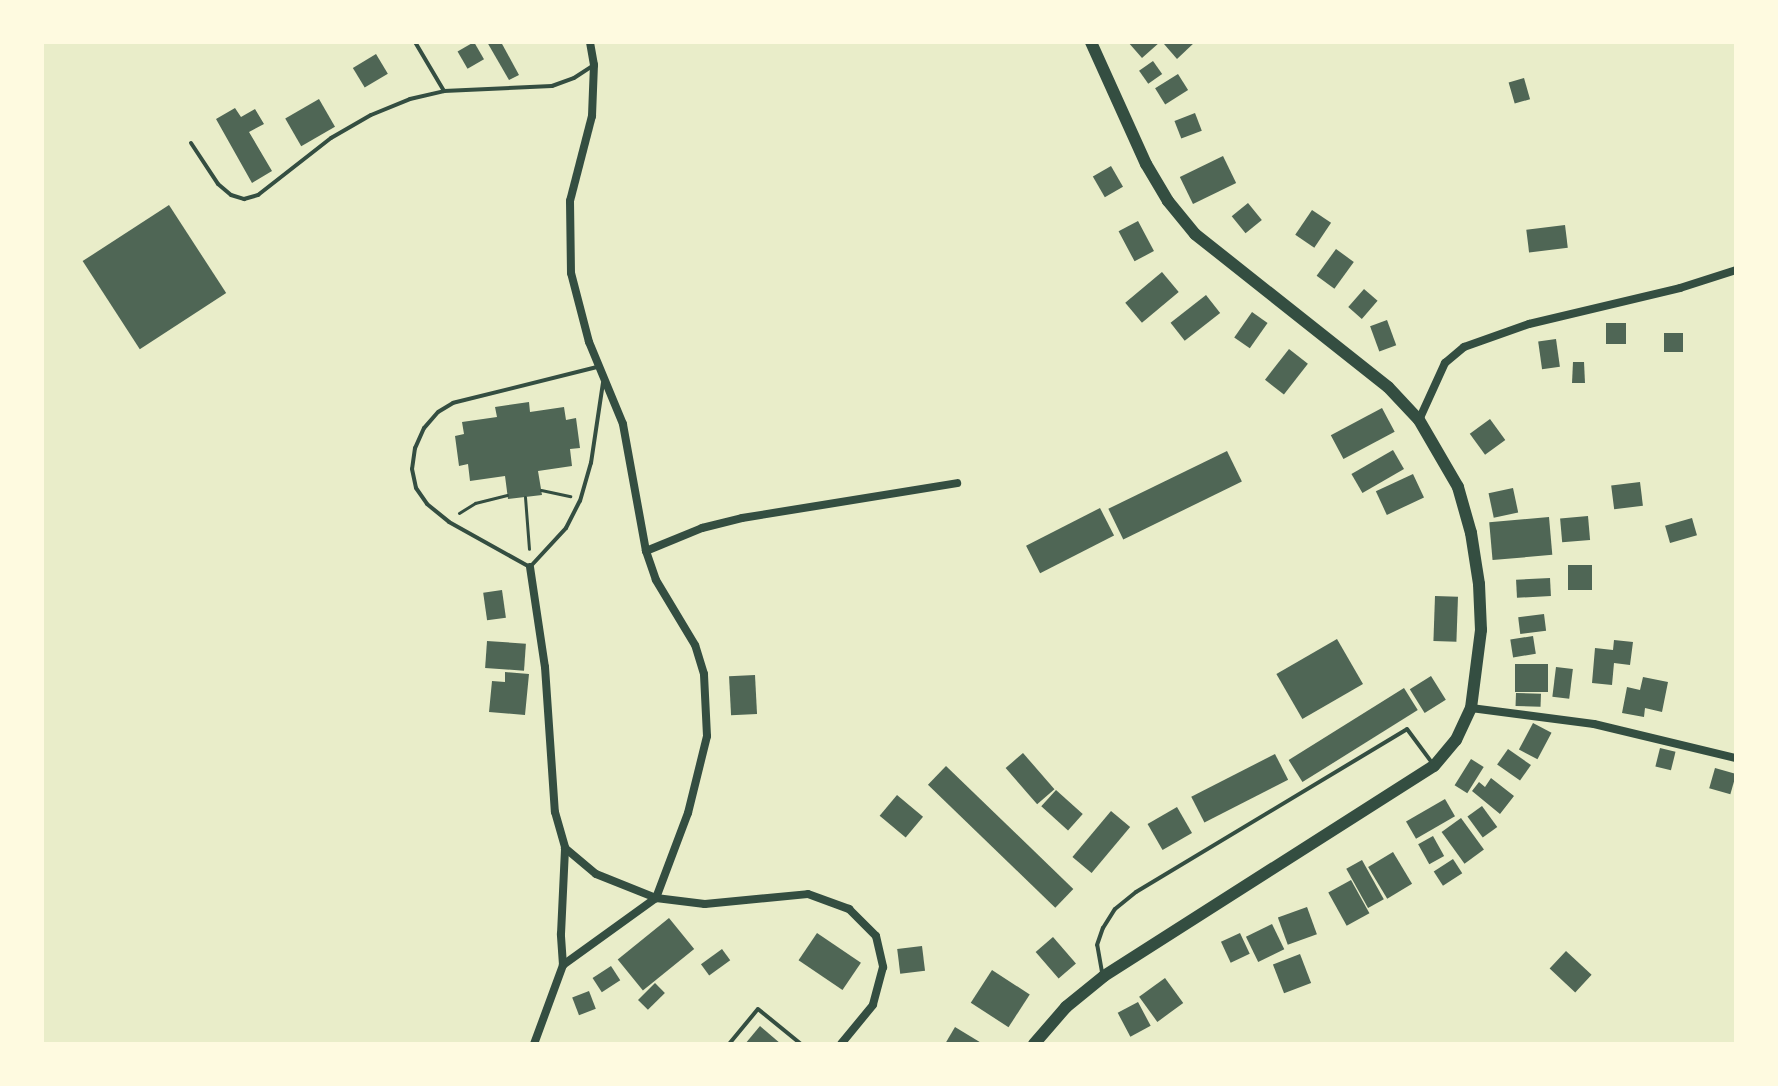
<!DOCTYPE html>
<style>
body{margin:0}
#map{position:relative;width:1778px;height:1086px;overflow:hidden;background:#e9edc9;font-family:"IBM Plex Sans",sans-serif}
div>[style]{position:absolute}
.building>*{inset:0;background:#4f6655;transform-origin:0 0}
.path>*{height:3px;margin:-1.5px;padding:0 1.5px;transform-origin:1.5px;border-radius:1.5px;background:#344e41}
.service>*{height:4px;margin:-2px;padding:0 2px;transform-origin:2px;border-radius:2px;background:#344e41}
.minor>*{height:8px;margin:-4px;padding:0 4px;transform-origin:4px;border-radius:4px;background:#344e41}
.secondary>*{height:12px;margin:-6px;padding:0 6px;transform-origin:6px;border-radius:6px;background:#344e41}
span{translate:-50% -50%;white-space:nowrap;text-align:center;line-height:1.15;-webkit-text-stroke:6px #fefae0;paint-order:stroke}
.frame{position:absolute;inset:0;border:44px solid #fefae0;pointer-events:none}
</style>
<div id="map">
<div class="building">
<div style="left:474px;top:42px;width:20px;height:19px;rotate:60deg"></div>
<div style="clip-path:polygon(487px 42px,501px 42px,519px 75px,509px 80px)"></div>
<div style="clip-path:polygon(1128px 42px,1160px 42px,1142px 58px)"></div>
<div style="clip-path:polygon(1166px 42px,1195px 42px,1177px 59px,1164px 44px)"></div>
<div style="left:376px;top:54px;width:23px;height:27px;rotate:59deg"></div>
<div style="left:1153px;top:61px;width:16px;height:17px;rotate:55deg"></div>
<div style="left:1178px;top:74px;width:19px;height:27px;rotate:58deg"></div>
<div style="left:1524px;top:78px;width:22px;height:16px;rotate:74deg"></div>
<div style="left:319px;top:99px;width:32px;height:39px;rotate:60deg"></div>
<div style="clip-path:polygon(235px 108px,241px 117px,255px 109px,264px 124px,249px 132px,272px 171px,252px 183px,216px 119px)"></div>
<div style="left:1195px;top:113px;width:19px;height:22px;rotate:69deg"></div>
<div style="left:1223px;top:156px;width:30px;height:48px;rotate:64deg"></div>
<div style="left:1111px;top:166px;width:24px;height:21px;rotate:60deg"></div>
<div style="left:1248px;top:203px;width:22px;height:21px;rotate:51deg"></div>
<div style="left:169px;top:205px;width:105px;height:103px;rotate:57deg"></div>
<div style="left:1312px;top:210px;width:23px;height:30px;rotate:34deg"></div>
<div style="left:1138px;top:221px;width:34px;height:22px;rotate:62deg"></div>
<div style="left:1565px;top:225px;width:23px;height:39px;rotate:83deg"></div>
<div style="left:1336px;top:249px;width:22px;height:33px;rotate:36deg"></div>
<div style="left:1162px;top:272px;width:26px;height:48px;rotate:50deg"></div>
<div style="left:1364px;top:289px;width:18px;height:24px;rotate:41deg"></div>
<div style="left:1206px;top:295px;width:23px;height:45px;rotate:52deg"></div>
<div style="left:1252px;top:312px;width:19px;height:31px;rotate:35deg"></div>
<div style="left:1387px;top:320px;width:27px;height:18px;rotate:70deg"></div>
<div style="left:1606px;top:323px;width:20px;height:21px"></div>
<div style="left:1683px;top:333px;width:19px;height:19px;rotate:90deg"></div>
<div style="left:1556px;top:339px;width:28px;height:18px;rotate:82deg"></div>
<div style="left:1289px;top:349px;width:24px;height:39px;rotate:38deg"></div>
<div style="clip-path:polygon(1573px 362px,1584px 362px,1585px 383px,1572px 383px)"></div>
<div style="clip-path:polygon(529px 402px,530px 412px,564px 407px,566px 420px,576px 418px,580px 448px,570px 449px,572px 466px,538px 471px,542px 495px,508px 499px,505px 476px,470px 481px,468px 464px,459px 466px,455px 436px,464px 434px,462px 422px,497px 417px,495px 407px)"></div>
<div style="left:1382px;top:408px;width:27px;height:58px;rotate:62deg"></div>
<div style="left:1490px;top:419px;width:26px;height:25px;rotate:54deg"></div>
<div style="left:1393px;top:450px;width:22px;height:48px;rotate:60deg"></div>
<div style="left:1227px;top:451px;width:34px;height:132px;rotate:64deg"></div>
<div style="left:1413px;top:474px;width:26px;height:41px;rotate:65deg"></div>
<div style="left:1640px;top:482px;width:24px;height:29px;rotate:83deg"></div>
<div style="left:1513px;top:488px;width:25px;height:25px;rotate:78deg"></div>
<div style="left:1100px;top:508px;width:31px;height:83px;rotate:63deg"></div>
<div style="left:1588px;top:516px;width:24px;height:28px;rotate:85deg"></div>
<div style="left:1549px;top:517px;width:38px;height:60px;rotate:85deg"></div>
<div style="left:1692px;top:518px;width:18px;height:28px;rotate:74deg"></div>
<div style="left:1568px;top:565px;width:24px;height:25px"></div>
<div style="left:1550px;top:578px;width:18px;height:34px;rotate:87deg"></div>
<div style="left:502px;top:590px;width:28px;height:19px;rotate:82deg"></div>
<div style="left:1435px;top:596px;width:23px;height:45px;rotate:2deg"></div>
<div style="left:1544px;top:614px;width:17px;height:26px;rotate:83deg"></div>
<div style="left:1533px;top:636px;width:18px;height:23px;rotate:81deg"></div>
<div style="left:1337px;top:639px;width:52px;height:70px;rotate:60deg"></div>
<div style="clip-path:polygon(1614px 640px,1633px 642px,1630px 665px,1614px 663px,1612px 685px,1592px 683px,1595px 648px,1613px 650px)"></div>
<div style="left:487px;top:641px;width:39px;height:27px;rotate:4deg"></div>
<div style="left:1515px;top:664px;width:33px;height:28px"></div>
<div style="left:1556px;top:667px;width:17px;height:30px;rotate:7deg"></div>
<div style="clip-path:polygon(505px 672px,529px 674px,525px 715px,489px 712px,492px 681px,505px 682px)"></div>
<div style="left:755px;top:675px;width:39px;height:26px;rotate:87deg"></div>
<div style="left:1431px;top:676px;width:28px;height:25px;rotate:58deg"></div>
<div style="clip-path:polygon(1643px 677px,1668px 682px,1662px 712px,1645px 708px,1644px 717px,1622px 713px,1627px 687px,1640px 690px)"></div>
<div style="left:1404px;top:688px;width:26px;height:136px;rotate:58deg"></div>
<div style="left:1516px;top:693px;width:25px;height:13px;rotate:2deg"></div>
<div style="left:1533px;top:723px;width:21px;height:30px;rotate:28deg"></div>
<div style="left:1660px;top:748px;width:16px;height:19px;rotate:14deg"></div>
<div style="left:1508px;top:749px;width:28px;height:19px;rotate:35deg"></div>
<div style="left:1023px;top:753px;width:48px;height:23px;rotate:49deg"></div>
<div style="left:1275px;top:754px;width:29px;height:94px;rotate:63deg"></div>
<div style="left:1471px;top:759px;width:15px;height:31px;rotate:32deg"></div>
<div style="left:946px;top:766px;width:177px;height:26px;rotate:44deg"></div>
<div style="left:1715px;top:768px;width:22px;height:21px;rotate:16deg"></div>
<div style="clip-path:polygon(1491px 778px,1514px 796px,1500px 814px,1472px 791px,1479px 782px,1485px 787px)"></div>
<div style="left:1056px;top:790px;width:36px;height:22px;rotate:42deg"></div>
<div style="left:897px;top:795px;width:34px;height:27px;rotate:40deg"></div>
<div style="left:1445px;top:799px;width:20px;height:45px;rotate:60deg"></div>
<div style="left:1482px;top:806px;width:26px;height:18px;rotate:54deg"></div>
<div style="left:1177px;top:807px;width:30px;height:34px;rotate:60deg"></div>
<div style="left:1111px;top:811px;width:25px;height:60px;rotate:40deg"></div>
<div style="left:1461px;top:818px;width:39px;height:24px;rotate:54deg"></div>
<div style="left:1433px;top:836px;width:23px;height:17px;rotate:61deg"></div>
<div style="left:1393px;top:852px;width:37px;height:29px;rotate:59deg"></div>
<div style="left:1453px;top:859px;width:17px;height:23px;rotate:57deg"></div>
<div style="left:1362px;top:860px;width:45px;height:18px;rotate:61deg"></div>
<div style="left:1351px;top:880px;width:38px;height:26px;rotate:61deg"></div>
<div style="left:1307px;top:907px;width:29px;height:31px;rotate:70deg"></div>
<div style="left:669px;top:918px;width:40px;height:66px;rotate:51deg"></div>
<div style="left:1272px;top:924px;width:28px;height:29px;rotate:64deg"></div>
<div style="left:817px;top:933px;width:53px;height:33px;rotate:34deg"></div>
<div style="left:1240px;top:933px;width:23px;height:21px;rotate:65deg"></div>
<div style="left:1053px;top:937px;width:35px;height:23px;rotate:49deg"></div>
<div style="left:922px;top:946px;width:25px;height:25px;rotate:83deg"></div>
<div style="left:722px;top:949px;width:14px;height:26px;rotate:54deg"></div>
<div style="left:1566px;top:951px;width:35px;height:24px;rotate:43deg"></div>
<div style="left:1300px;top:954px;width:31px;height:29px;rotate:69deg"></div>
<div style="left:611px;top:966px;width:17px;height:22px;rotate:57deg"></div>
<div style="left:992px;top:970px;width:45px;height:39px;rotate:33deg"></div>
<div style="left:1165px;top:978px;width:31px;height:32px;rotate:54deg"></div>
<div style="left:655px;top:983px;width:14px;height:24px;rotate:45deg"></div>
<div style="left:589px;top:991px;width:19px;height:18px;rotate:69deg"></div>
<div style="left:1138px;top:1002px;width:27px;height:23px;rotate:62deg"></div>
<div style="clip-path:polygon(760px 1026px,781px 1044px,745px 1044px)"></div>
<div style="clip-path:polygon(955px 1027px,983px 1044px,945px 1044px)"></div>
</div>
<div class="path">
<div style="left:541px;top:490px;width:30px;rotate:12deg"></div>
<div style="left:525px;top:497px;width:52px;rotate:85.6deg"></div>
<div style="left:459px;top:513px;width:19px;rotate:-32deg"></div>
<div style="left:475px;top:503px;width:33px;rotate:-14deg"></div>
</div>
<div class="service">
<div style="left:415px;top:42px;width:57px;rotate:59.4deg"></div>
<div style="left:191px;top:143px;width:49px;rotate:56.6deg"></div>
<div style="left:218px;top:184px;width:17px;rotate:40deg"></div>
<div style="left:231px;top:195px;width:14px;rotate:17deg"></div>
<div style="left:244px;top:199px;width:15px;rotate:-16deg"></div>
<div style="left:258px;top:195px;width:93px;rotate:-38deg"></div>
<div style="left:331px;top:138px;width:46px;rotate:-29.9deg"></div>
<div style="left:371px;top:115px;width:42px;rotate:-22.3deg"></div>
<div style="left:410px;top:99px;width:35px;rotate:-13deg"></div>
<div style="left:444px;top:91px;width:108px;rotate:-2.7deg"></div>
<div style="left:552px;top:86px;width:23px;rotate:-20deg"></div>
<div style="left:574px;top:78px;width:24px;rotate:-33deg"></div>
<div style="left:597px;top:367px;width:148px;rotate:166deg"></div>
<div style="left:453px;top:403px;width:17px;rotate:149deg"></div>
<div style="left:438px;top:412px;width:21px;rotate:131deg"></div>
<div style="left:424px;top:428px;width:22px;rotate:114deg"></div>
<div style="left:415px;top:448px;width:21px;rotate:98deg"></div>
<div style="left:412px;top:469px;width:19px;rotate:78deg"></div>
<div style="left:416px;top:488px;width:19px;rotate:55deg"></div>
<div style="left:427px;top:504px;width:28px;rotate:39deg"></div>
<div style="left:449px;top:522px;width:93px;rotate:29.1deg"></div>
<div style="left:530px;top:567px;width:53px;rotate:-47.3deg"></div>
<div style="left:566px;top:528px;width:30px;rotate:-63deg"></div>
<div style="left:580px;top:501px;width:40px;rotate:-74deg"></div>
<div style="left:591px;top:463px;width:81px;rotate:-81.5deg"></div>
<div style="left:1102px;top:972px;width:27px;rotate:-100deg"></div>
<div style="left:1097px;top:945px;width:18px;rotate:-71deg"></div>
<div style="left:1103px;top:928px;width:22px;rotate:-58deg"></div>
<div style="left:1115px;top:909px;width:27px;rotate:-39deg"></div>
<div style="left:1136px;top:892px;width:316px;rotate:-31deg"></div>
<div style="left:1407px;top:729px;width:44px;rotate:53.4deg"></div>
<div style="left:729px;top:1044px;width:45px;rotate:-50.4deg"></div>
<div style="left:758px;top:1009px;width:55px;rotate:39.1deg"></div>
</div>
<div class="minor">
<div style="left:1419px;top:420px;width:63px;rotate:-65.5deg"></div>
<div style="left:1445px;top:363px;width:25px;rotate:-40deg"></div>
<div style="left:1464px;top:347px;width:69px;rotate:-19.5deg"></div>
<div style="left:1529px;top:324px;width:155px;rotate:-13.4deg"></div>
<div style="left:1680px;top:288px;width:59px;rotate:-17.8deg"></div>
<div style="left:646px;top:551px;width:61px;rotate:-22.3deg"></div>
<div style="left:702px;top:528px;width:41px;rotate:-14deg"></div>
<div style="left:742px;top:518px;width:218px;rotate:-9.2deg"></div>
<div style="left:530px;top:567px;width:101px;rotate:81.5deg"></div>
<div style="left:545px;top:667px;width:145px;rotate:86.1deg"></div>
<div style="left:555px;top:812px;width:37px;rotate:74deg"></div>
<div style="left:565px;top:848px;width:40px;rotate:40deg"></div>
<div style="left:596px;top:874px;width:65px;rotate:21.8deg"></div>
<div style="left:656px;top:898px;width:49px;rotate:7deg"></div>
<div style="left:705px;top:904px;width:103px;rotate:-5.5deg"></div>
<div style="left:808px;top:894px;width:44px;rotate:20.1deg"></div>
<div style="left:849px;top:909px;width:38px;rotate:45deg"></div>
<div style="left:876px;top:936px;width:32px;rotate:77deg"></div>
<div style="left:883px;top:967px;width:39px;rotate:105deg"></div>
<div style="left:873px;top:1005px;width:50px;rotate:129.4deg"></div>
<div style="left:1471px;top:708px;width:124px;rotate:7.4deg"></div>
<div style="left:1594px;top:724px;width:146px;rotate:13.5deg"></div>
<div style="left:563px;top:965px;width:115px;rotate:-35.8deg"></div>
<div style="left:656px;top:898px;width:91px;rotate:-69.4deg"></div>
<div style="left:688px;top:813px;width:79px;rotate:-76.1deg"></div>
<div style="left:707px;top:736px;width:62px;rotate:-92.8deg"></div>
<div style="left:704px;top:674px;width:30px;rotate:-107deg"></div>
<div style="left:695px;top:645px;width:76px;rotate:-121deg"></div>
<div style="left:656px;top:580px;width:31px;rotate:-109deg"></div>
<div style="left:646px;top:551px;width:129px;rotate:-100.3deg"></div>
<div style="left:623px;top:424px;width:89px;rotate:-112.5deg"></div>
<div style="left:589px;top:342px;width:71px;rotate:-104.6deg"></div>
<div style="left:571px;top:273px;width:72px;rotate:-90.8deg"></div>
<div style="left:570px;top:201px;width:88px;rotate:-75.5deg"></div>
<div style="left:592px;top:116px;width:51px;rotate:-87.8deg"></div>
<div style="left:594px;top:65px;width:23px;rotate:-100deg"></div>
<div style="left:534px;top:1044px;width:84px;rotate:-69.8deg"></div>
<div style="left:563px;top:965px;width:31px;rotate:-94deg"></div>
<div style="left:561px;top:934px;width:86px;rotate:-87.3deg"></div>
</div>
<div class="secondary">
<div style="left:1034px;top:1044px;width:49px;rotate:-49.1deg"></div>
<div style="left:1066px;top:1007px;width:49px;rotate:-39.2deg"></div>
<div style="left:1104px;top:976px;width:391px;rotate:-32.5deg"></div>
<div style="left:1434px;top:766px;width:34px;rotate:-50deg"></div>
<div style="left:1456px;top:740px;width:35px;rotate:-65deg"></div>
<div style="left:1471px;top:708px;width:79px;rotate:-82.7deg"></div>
<div style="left:1481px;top:630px;width:46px;rotate:-92.5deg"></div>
<div style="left:1479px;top:584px;width:52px;rotate:-98.9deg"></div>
<div style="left:1471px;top:533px;width:48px;rotate:-105.8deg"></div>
<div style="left:1458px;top:487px;width:78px;rotate:-120.2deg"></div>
<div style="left:1419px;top:420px;width:45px;rotate:-133.2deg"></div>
<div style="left:1388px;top:387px;width:246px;rotate:-141.6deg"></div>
<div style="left:1195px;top:234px;width:43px;rotate:-129.3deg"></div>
<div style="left:1168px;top:201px;width:43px;rotate:-120.7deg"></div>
<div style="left:1146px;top:164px;width:134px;rotate:-114.3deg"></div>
</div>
<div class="frame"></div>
</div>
